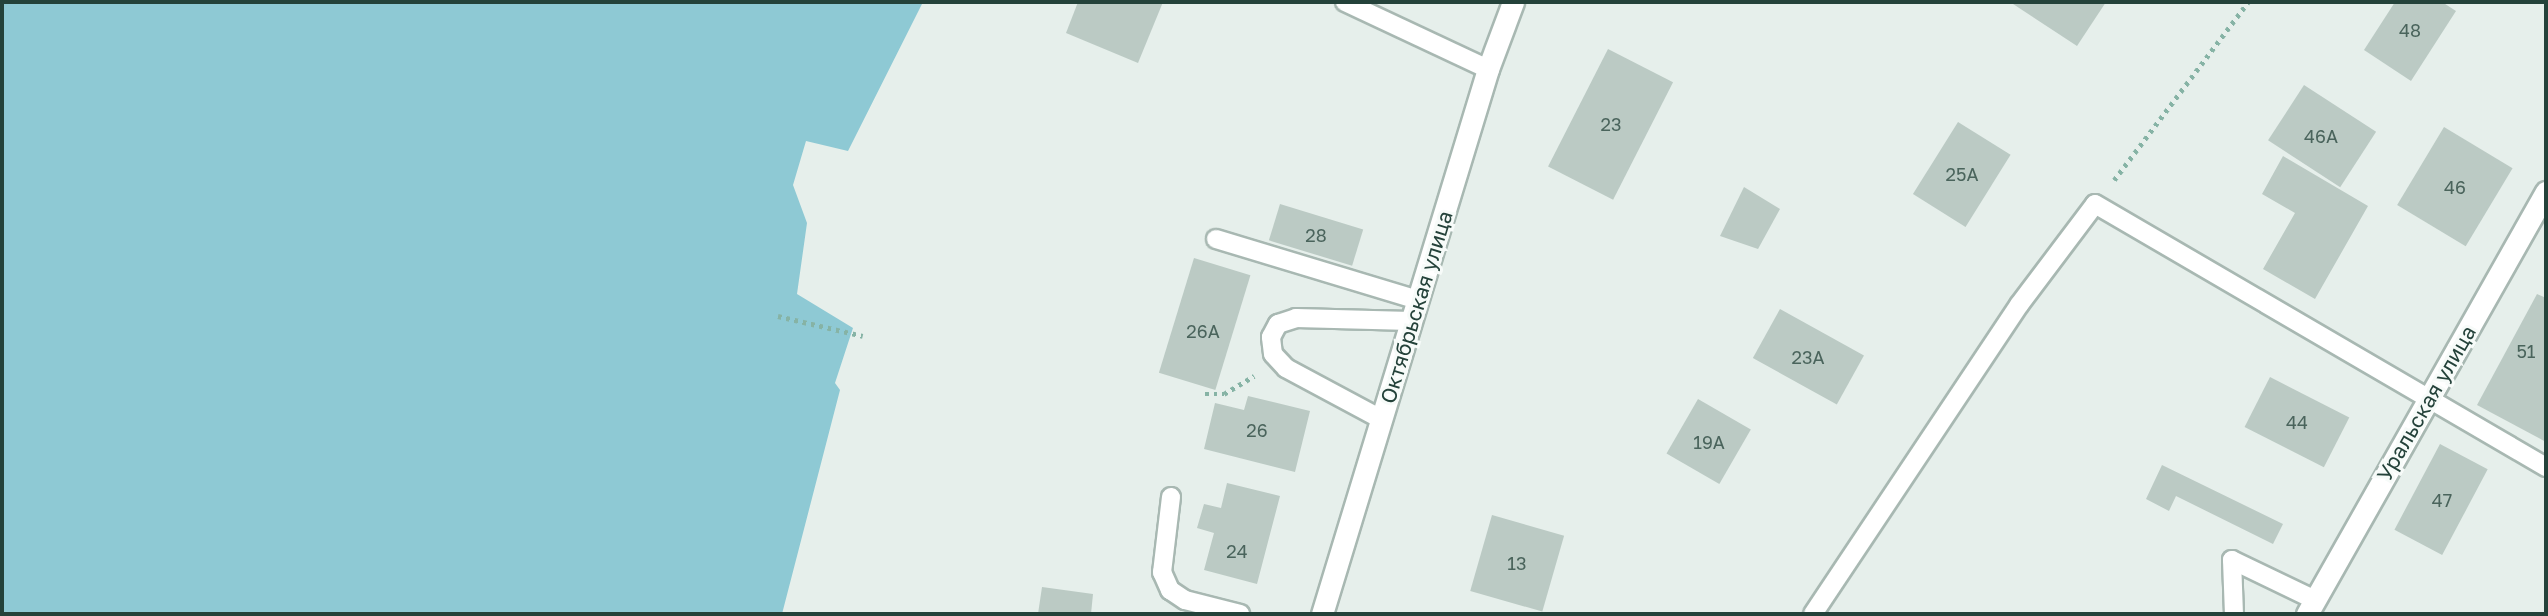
<!DOCTYPE html>
<meta charset="utf-8">
<style>
body{margin:0}
#map{position:relative;width:2548px;height:616px;overflow:hidden;background:#e6efeb;font-family:"Golos Text",sans-serif}
div>[style]{position:absolute}
.water>*{inset:0;background:#8ec9d4}
.building>*{inset:0;background:#bbcac4;transform-origin:0 0}
.path>*{height:4.5px;margin-top:-2.25px;transform-origin:0;background:repeating-linear-gradient(90deg,#86b3a5 0 3.5px,transparent 0 8.5px)}
.roads{filter:drop-shadow(2px 0 #a8b8b2) drop-shadow(-2px 0 #a8b8b2) drop-shadow(0 2px #a8b8b2) drop-shadow(0 -2px #a8b8b2)}
.lane>*{height:18px;margin:-9px;padding:0 9px;transform-origin:9px;border-radius:9px;background:#fff}
.street>*{height:21px;margin:-10.5px;padding:0 10.5px;transform-origin:10.5px;border-radius:10.5px;background:#fff}
span{translate:-50% -50%;white-space:nowrap;text-align:center;line-height:1.15;-webkit-text-stroke:6px #f7fbf9;paint-order:stroke}
.number-label{font-size:18px;color:#4a645c}
.number-label span{-webkit-text-stroke-width:0}
.street-label{font-size:21px;color:#24423a}
.frame{position:absolute;inset:0;border:4px solid #24423a;pointer-events:none}
</style>
<div id="map">
<div class="water">
<div style="clip-path:polygon(2px 2px,923px 2px,848px 151px,806px 141px,793px 185px,807px 223px,797px 294px,853px 328px,835px 383px,840px 390px,782px 614px,2px 614px)"></div>
</div>
<div class="building">
<div style="clip-path:polygon(1078px 2px,1163px 2px,1138px 63px,1066px 33px)"></div>
<div style="clip-path:polygon(2010px 2px,2106px 2px,2077px 46px)"></div>
<div style="clip-path:polygon(2395px 2px,2442px 2px,2456px 11px,2411px 81px,2364px 50px)"></div>
<div style="left:1608px;top:49px;width:73px;height:132px;rotate:27deg"></div>
<div style="left:2304px;top:85px;width:86px;height:66px;rotate:33deg"></div>
<div style="left:1958px;top:122px;width:62px;height:85px;rotate:32deg"></div>
<div style="left:2444px;top:127px;width:80px;height:91px;rotate:31deg"></div>
<div style="clip-path:polygon(2283px 156px,2368px 206px,2315px 299px,2263px 269px,2295px 213px,2262px 194px)"></div>
<div style="clip-path:polygon(1744px 187px,1780px 209px,1758px 249px,1720px 236px)"></div>
<div style="left:1280px;top:204px;width:87px;height:38px;rotate:17deg"></div>
<div style="left:1194px;top:258px;width:59px;height:120px;rotate:17deg"></div>
<div style="clip-path:polygon(2537px 294px,2546px 298px,2546px 442px,2477px 405px)"></div>
<div style="left:1780px;top:309px;width:96px;height:56px;rotate:29deg"></div>
<div style="left:2270px;top:377px;width:89px;height:56px;rotate:27deg"></div>
<div style="clip-path:polygon(1248px 396px,1310px 411px,1295px 472px,1204px 449px,1215px 403px,1244px 410px)"></div>
<div style="left:1698px;top:399px;width:61px;height:63px;rotate:30deg"></div>
<div style="left:2440px;top:444px;width:54px;height:97px;rotate:28deg"></div>
<div style="clip-path:polygon(2162px 465px,2283px 524px,2273px 544px,2176px 496px,2169px 511px,2146px 499px)"></div>
<div style="clip-path:polygon(1227px 483px,1280px 496px,1257px 584px,1204px 570px,1214px 533px,1197px 528px,1204px 504px,1221px 508px)"></div>
<div style="left:1492px;top:515px;width:75px;height:79px;rotate:16deg"></div>
<div style="clip-path:polygon(1042px 587px,1093px 594px,1091px 614px,1038px 614px)"></div>
</div>
<div class="path">
<div style="left:2114px;top:180px;width:223px;rotate:-53deg"></div>
<div style="left:778px;top:316px;width:87px;rotate:13.2deg"></div>
<div style="left:1205px;top:394px;width:19px"></div>
<div style="left:1224px;top:394px;width:35px;rotate:-31deg"></div>
</div>
<div class="roads">
<div class="lane">
<div style="left:1345px;top:2px;width:158px;rotate:25.1deg"></div>
<div style="left:1216px;top:239px;width:211px;rotate:16.8deg"></div>
<div style="left:1381px;top:419px;width:108px;rotate:-151.8deg"></div>
<div style="left:1286px;top:368px;width:19px;rotate:-133deg"></div>
<div style="left:1273px;top:354px;width:17px;rotate:-97deg"></div>
<div style="left:1271px;top:337px;width:15px;rotate:-62deg"></div>
<div style="left:1278px;top:324px;width:19px;rotate:-18deg"></div>
<div style="left:1296px;top:318px;width:115px;rotate:1.5deg"></div>
<div style="left:1171px;top:497px;width:76px;rotate:96.8deg"></div>
<div style="left:1162px;top:572px;width:20px;rotate:66deg"></div>
<div style="left:1170px;top:590px;width:18px;rotate:34deg"></div>
<div style="left:1185px;top:600px;width:57px;rotate:14.3deg"></div>
<div style="left:2232px;top:560px;width:92px;rotate:25.7deg"></div>
<div style="left:2232px;top:560px;width:54px;rotate:87.9deg"></div>
<div style="left:1813px;top:614px;width:371px;rotate:-56.3deg"></div>
<div style="left:2019px;top:305px;width:126px;rotate:-53deg"></div>
<div style="left:2095px;top:204px;width:522px;rotate:30.25deg"></div>
</div>
<div class="street">
<div style="left:1322px;top:614px;width:570px;rotate:-73.06deg"></div>
<div style="left:1488px;top:69px;width:72px;rotate:-69.5deg"></div>
<div style="left:2307px;top:614px;width:485px;rotate:-60.5deg"></div>
</div>
</div>
<div class="number-label">
<span style="left:2410px;top:30px">48</span>
<span style="left:1611px;top:124px">23</span>
<span style="left:2321px;top:136px">46А</span>
<span style="left:1962px;top:174px">25А</span>
<span style="left:2455px;top:187px">46</span>
<span style="left:1316px;top:235px">28</span>
<span style="left:1203px;top:331px">26А</span>
<span style="left:2526px;top:351px">51</span>
<span style="left:1808px;top:357px">23А</span>
<span style="left:2297px;top:422px">44</span>
<span style="left:1257px;top:430px">26</span>
<span style="left:1709px;top:442px">19А</span>
<span style="left:2442px;top:500px">47</span>
<span style="left:1237px;top:551px">24</span>
<span style="left:1517px;top:563px">13</span>
</div>
<div class="street-label">
<span style="left:1416px;top:307px;rotate:-73deg">Октябрьская улица</span>
<span style="left:2426px;top:403px;rotate:-60deg">Уральская улица</span>
</div>
<div class="frame"></div>
</div>
